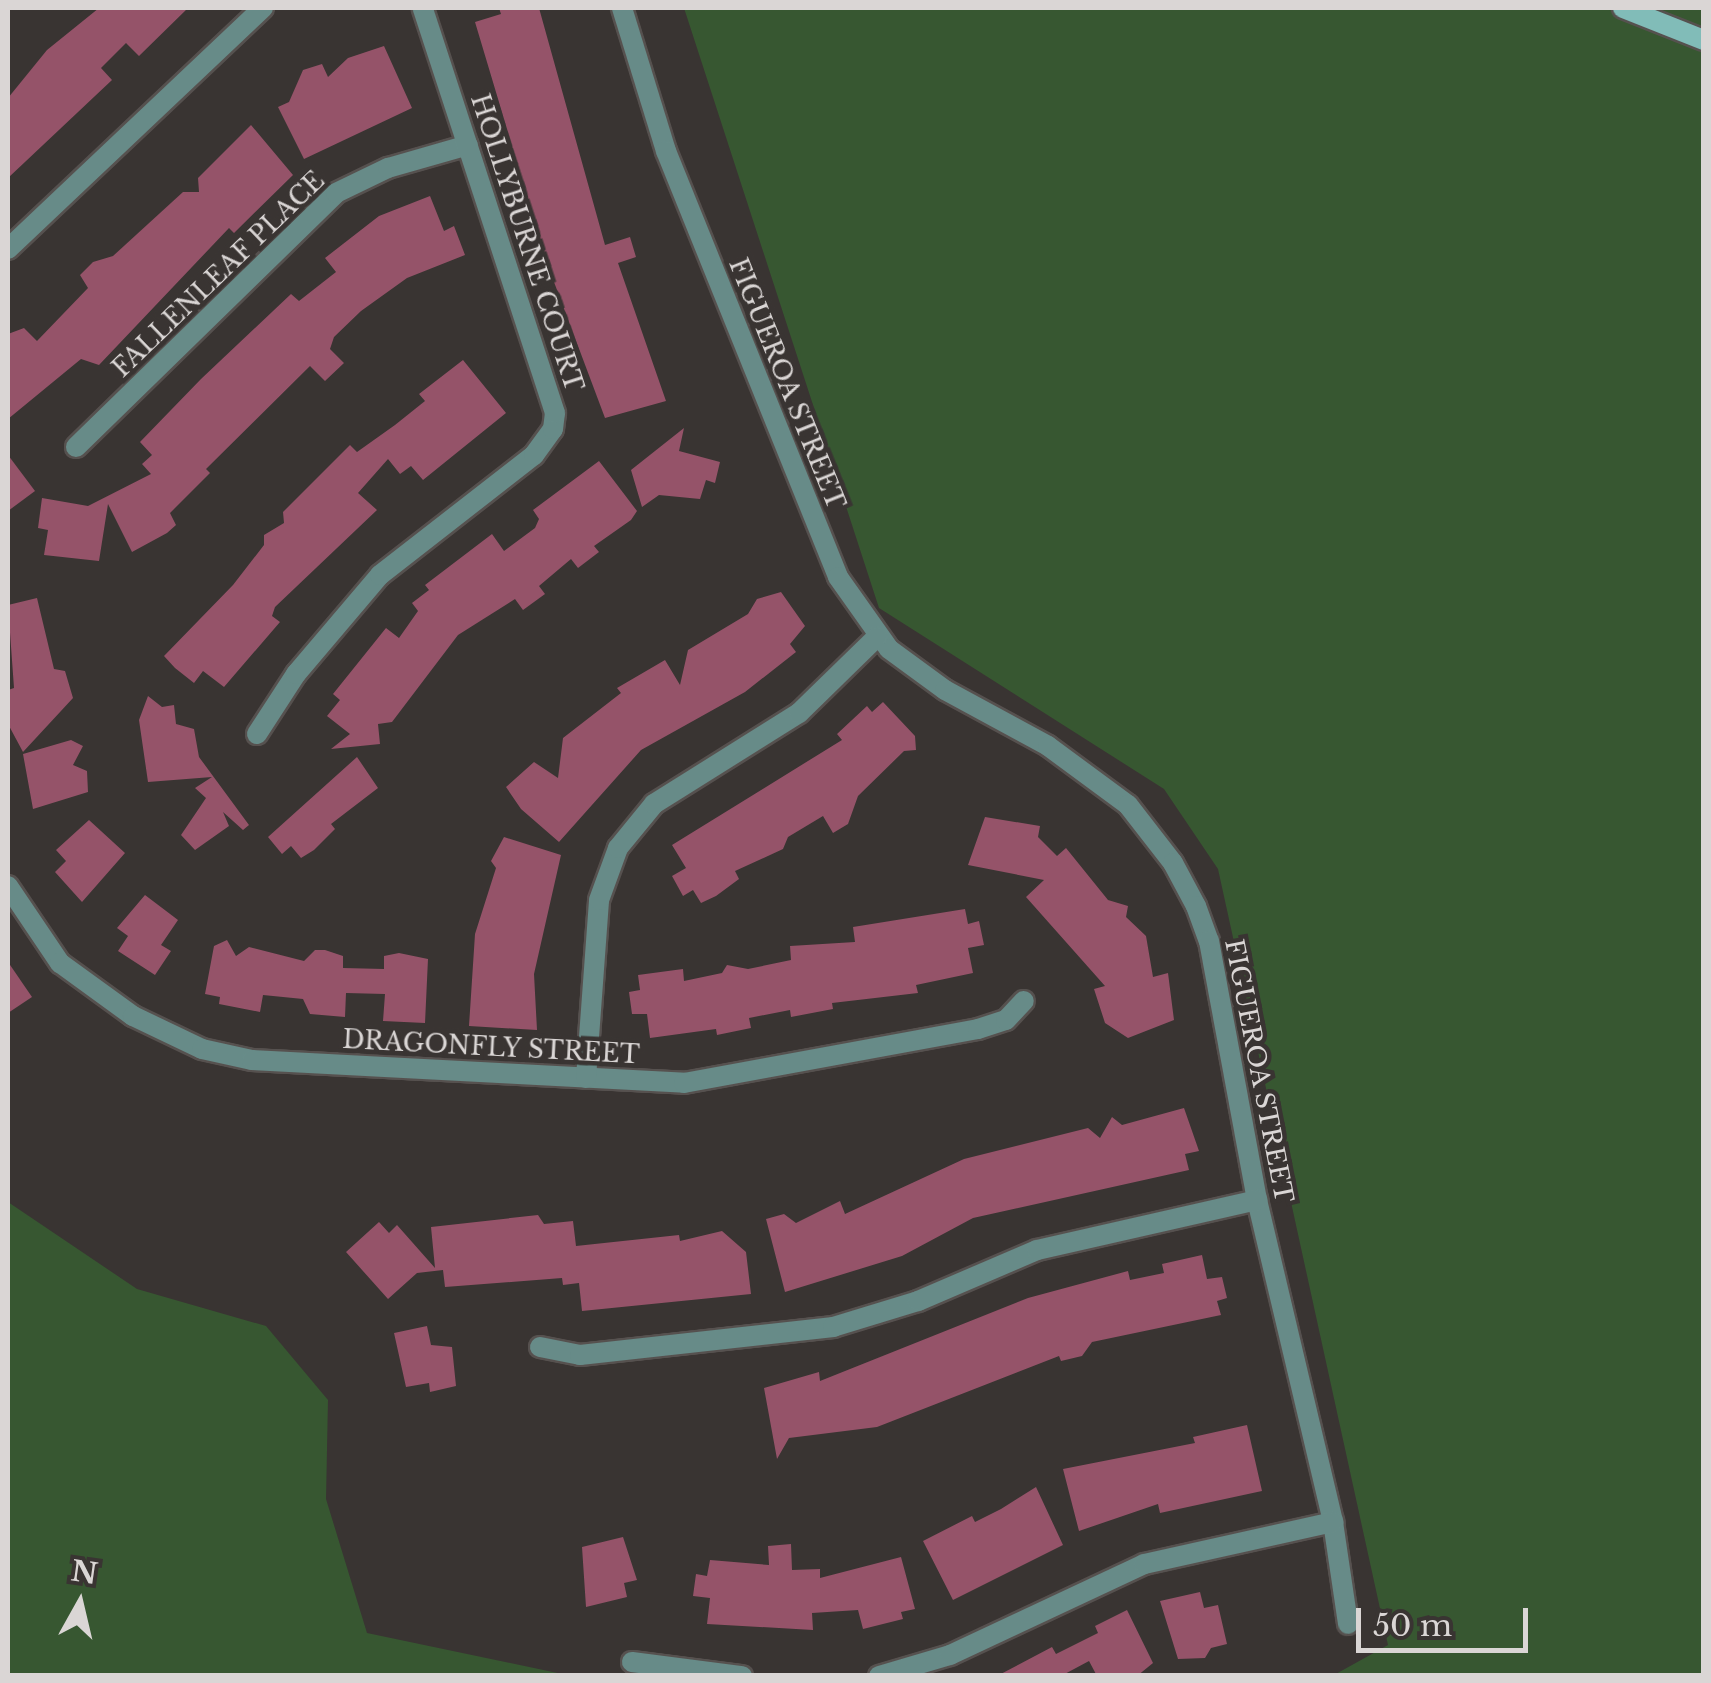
<!DOCTYPE html>
<style>
body{margin:0}
#map{position:relative;width:1711px;height:1683px;overflow:hidden;background:#393432;font-family:"Libre Baskerville",serif}
div>[style]{position:absolute}
.green>*{inset:0;background:#375731}
.building>*{inset:0;background:#955369}
.roads{filter:drop-shadow(2px 0 #56514f) drop-shadow(-2px 0 #56514f) drop-shadow(0 2px #56514f) drop-shadow(0 -2px #56514f)}
.street>*{height:20px;margin:-10px;padding:0 10px;transform-origin:10px;border-radius:10px;background:#678b88}
.secondary>*{height:20px;margin:-10px;padding:0 10px;transform-origin:10px;border-radius:10px;background:#81bcb8}
span{translate:-50% -50%;white-space:nowrap;text-align:center;line-height:1.15;-webkit-text-stroke:9px #393432;paint-order:stroke}
.street-label{font-size:25px;color:#dad6d5}
.frame{position:absolute;inset:0;border:10px solid #dad6d5;pointer-events:none}
.north{position:absolute;left:30px;top:1553px;width:100px;height:100px;-webkit-text-stroke:8px #393432;paint-order:stroke;rotate:8deg;font-size:28px;font-weight:700;line-height:40px;text-align:center;color:#dad6d5}
.north::after{content:'';display:block;margin:auto;width:35px;height:45px;background:#dad6d5;clip-path:polygon(50% 0,100% 100%,50% 72%,0 100%)}
.scale{position:absolute;left:1356px;top:1608px;width:172px;height:45px;box-sizing:border-box;border:5px solid #dad6d5;border-top:0;padding-left:12px;font-size:30px;line-height:35px;white-space:nowrap;color:#dad6d5;-webkit-text-stroke:8px #393432;paint-order:stroke}
</style>
<div id="map">
<div class="green">
<div style="clip-path:polygon(684px 8px,1703px 8px,1703px 1675px,1334px 1675px,1388px 1645px,1218px 869px,1164px 789px,879px 608px)"></div>
<div style="clip-path:polygon(8px 1202px,137px 1289px,266px 1326px,328px 1400px,326px 1499px,367px 1633px,567px 1675px,8px 1675px)"></div>
</div>
<div class="building">
<div style="clip-path:polygon(99px 8px,188px 8px,139px 56px,126px 43px,101px 68px,112px 80px,8px 178px,8px 98px,47px 50px)"></div>
<div style="clip-path:polygon(499px 8px,539px 8px,605px 245px,630px 237px,636px 257px,618px 263px,666px 401px,605px 418px,548px 266px,475px 22px,501px 14px)"></div>
<div style="clip-path:polygon(384px 46px,412px 108px,304px 159px,278px 107px,289px 102px,303px 70px,322px 64px,328px 77px,348px 58px)"></div>
<div style="clip-path:polygon(251px 125px,293px 175px,234px 233px,229px 228px,99px 365px,81px 359px,8px 419px,8px 334px,24px 328px,37px 341px,88px 288px,80px 275px,93px 262px,113px 256px,183px 192px,199px 192px,198px 178px)"></div>
<div style="clip-path:polygon(430px 196px,444px 231px,454px 226px,465px 255px,407px 278px,361px 311px,334px 337px,330px 349px,344px 363px,325px 381px,310px 366px,206px 469px,210px 473px,170px 513px,176px 525px,167px 533px,132px 552px,108px 504px,99px 561px,44px 555px,48px 530px,38px 528px,42px 498px,88px 506px,151px 474px,142px 464px,152px 455px,140px 442px,201px 379px,291px 294px,299px 301px,336px 272px,325px 258px,379px 216px)"></div>
<div style="clip-path:polygon(463px 360px,506px 413px,423px 480px,411px 466px,400px 474px,388px 459px,358px 493px,377px 510px,275px 607px,272px 616px,280px 622px,224px 687px,203px 671px,194px 683px,175px 668px,164px 656px,233px 585px,264px 545px,264px 535px,284px 523px,283px 512px,350px 445px,357px 452px,395px 425px,425px 401px,419px 394px)"></div>
<div style="clip-path:polygon(684px 428px,679px 451px,720px 462px,715px 483px,706px 480px,700px 499px,659px 495px,642px 507px,631px 470px)"></div>
<div style="clip-path:polygon(8px 455px,35px 491px,8px 511px)"></div>
<div style="clip-path:polygon(599px 461px,637px 511px,631px 520px,594px 546px,599px 552px,578px 568px,571px 559px,539px 586px,545px 594px,523px 610px,515px 599px,458px 635px,392px 722px,378px 724px,380px 744px,331px 749px,350px 734px,327px 716px,340px 700px,333px 694px,386px 628px,399px 638px,418px 611px,412px 603px,429px 590px,425px 585px,492px 534px,504px 551px,535px 528px,539px 519px,533px 510px)"></div>
<div style="clip-path:polygon(781px 592px,805px 626px,790px 644px,796px 652px,745px 692px,641px 750px,559px 842px,521px 809px,506px 787px,534px 762px,558px 778px,563px 738px,621px 693px,617px 688px,665px 660px,680px 685px,688px 650px,748px 614px,757px 599px)"></div>
<div style="clip-path:polygon(37px 598px,54px 669px,65px 671px,73px 698px,23px 752px,8px 724px,8px 690px,14px 688px,8px 605px)"></div>
<div style="clip-path:polygon(148px 696px,162px 707px,174px 705px,176px 724px,194px 729px,199px 757px,249px 825px,243px 830px,223px 812px,229px 826px,195px 850px,181px 835px,206px 798px,195px 788px,212px 777px,148px 782px,139px 720px)"></div>
<div style="clip-path:polygon(883px 702px,915px 736px,916px 750px,904px 751px,858px 796px,848px 824px,833px 833px,823px 816px,788px 837px,783px 849px,735px 871px,739px 879px,716px 896px,701px 903px,693px 890px,683px 896px,672px 876px,686px 868px,672px 845px,842px 740px,837px 734px,867px 706px,872px 712px)"></div>
<div style="clip-path:polygon(71px 740px,83px 746px,73px 765px,87px 771px,88px 792px,33px 809px,23px 754px)"></div>
<div style="clip-path:polygon(357px 757px,378px 788px,331px 824px,335px 829px,314px 850px,301px 858px,291px 846px,282px 854px,268px 837px)"></div>
<div style="clip-path:polygon(985px 817px,1040px 826px,1038px 837px,1057px 856px,1066px 848px,1108px 900px,1128px 906px,1126px 917px,1146px 936px,1153px 977px,1168px 973px,1174px 1020px,1128px 1038px,1105px 1023px,1094px 989px,1105px 986px,1026px 897px,1044px 880px,968px 865px)"></div>
<div style="clip-path:polygon(89px 820px,125px 853px,82px 902px,55px 872px,66px 861px,56px 850px)"></div>
<div style="clip-path:polygon(504px 837px,561px 855px,534px 974px,537px 1030px,469px 1026px,475px 934px,496px 868px,491px 861px)"></div>
<div style="clip-path:polygon(145px 895px,178px 920px,161px 945px,171px 951px,155px 975px,118px 951px,128px 936px,117px 928px)"></div>
<div style="clip-path:polygon(965px 909px,968px 924px,979px 921px,984px 945px,968px 948px,973px 973px,916px 985px,918px 993px,832px 1003px,833px 1009px,791px 1017px,790px 1010px,749px 1018px,751px 1028px,717px 1035px,716px 1029px,650px 1038px,647px 1014px,632px 1014px,629px 992px,640px 990px,638px 975px,683px 969px,684px 981px,722px 973px,727px 965px,748px 969px,791px 960px,790px 946px,855px 942px,853px 927px)"></div>
<div style="clip-path:polygon(227px 940px,236px 956px,249px 947px,304px 961px,315px 950px,325px 950px,343px 956px,343px 968px,384px 969px,384px 956px,399px 953px,428px 959px,425px 1023px,383px 1021px,385px 994px,346px 993px,345px 1017px,310px 1014px,303px 999px,263px 995px,260px 1012px,219px 1004px,220px 997px,205px 994px,214px 946px)"></div>
<div style="clip-path:polygon(8px 962px,32px 997px,8px 1013px)"></div>
<div style="clip-path:polygon(1184px 1108px,1199px 1151px,1185px 1154px,1189px 1170px,973px 1218px,902px 1256px,785px 1292px,766px 1219px,784px 1214px,796px 1223px,840px 1201px,845px 1214px,964px 1159px,1088px 1128px,1100px 1138px,1112px 1117px,1122px 1125px)"></div>
<div style="clip-path:polygon(538px 1215px,544px 1224px,573px 1221px,576px 1246px,679px 1235px,680px 1241px,722px 1231px,746px 1252px,751px 1294px,582px 1311px,579px 1283px,563px 1285px,562px 1278px,445px 1287px,443px 1270px,417px 1273px,388px 1299px,346px 1252px,379px 1222px,389px 1233px,397px 1225px,435px 1268px,431px 1227px)"></div>
<div style="clip-path:polygon(1202px 1255px,1207px 1279px,1222px 1277px,1227px 1298px,1217px 1301px,1221px 1315px,1092px 1342px,1082px 1356px,1061px 1361px,1059px 1356px,877px 1427px,789px 1438px,777px 1459px,764px 1388px,819px 1372px,820px 1381px,1028px 1298px,1128px 1271px,1130px 1280px,1164px 1273px,1162px 1264px)"></div>
<div style="clip-path:polygon(427px 1326px,431px 1345px,452px 1347px,456px 1386px,430px 1392px,429px 1383px,406px 1387px,394px 1333px)"></div>
<div style="clip-path:polygon(1247px 1425px,1262px 1491px,1160px 1513px,1158px 1504px,1079px 1531px,1063px 1469px,1195px 1443px,1193px 1437px)"></div>
<div style="clip-path:polygon(1036px 1487px,1063px 1545px,953px 1600px,923px 1541px,972px 1516px,975px 1522px,1001px 1509px)"></div>
<div style="clip-path:polygon(623px 1537px,637px 1580px,624px 1583px,627px 1597px,586px 1607px,582px 1547px)"></div>
<div style="clip-path:polygon(791px 1544px,792px 1570px,820px 1569px,820px 1578px,901px 1557px,915px 1609px,901px 1612px,903px 1619px,863px 1629px,858px 1610px,812px 1613px,813px 1630px,707px 1624px,710px 1598px,693px 1596px,696px 1574px,707px 1576px,710px 1560px,769px 1565px,768px 1546px)"></div>
<div style="clip-path:polygon(1200px 1592px,1204px 1608px,1218px 1605px,1227px 1644px,1211px 1648px,1205px 1658px,1178px 1659px,1160px 1601px)"></div>
<div style="clip-path:polygon(1127px 1610px,1153px 1663px,1137px 1676px,1097px 1676px,1089px 1661px,1061px 1676px,997px 1676px,1052px 1647px,1056px 1654px,1098px 1633px,1095px 1626px)"></div>
</div>
<div class="roads">
<div class="street">
<div style="left:622px;top:8px;width:150px;rotate:72.9deg"></div>
<div style="left:666px;top:151px;width:459px;rotate:68deg"></div>
<div style="left:838px;top:577px;width:88px;rotate:54.7deg"></div>
<div style="left:889px;top:649px;width:69px;rotate:36.2deg"></div>
<div style="left:945px;top:690px;width:117px;rotate:28.5deg"></div>
<div style="left:1048px;top:746px;width:99px;rotate:36.4deg"></div>
<div style="left:1128px;top:805px;width:73px;rotate:52.2deg"></div>
<div style="left:1173px;top:863px;width:49px;rotate:61.9deg"></div>
<div style="left:1196px;top:906px;width:37px;rotate:70deg"></div>
<div style="left:1209px;top:941px;width:263px;rotate:79.5deg"></div>
<div style="left:1257px;top:1200px;width:331px;rotate:76.7deg"></div>
<div style="left:1333px;top:1522px;width:103px;rotate:81.6deg"></div>
<div style="left:8px;top:249px;width:351px;rotate:-43.4deg"></div>
<div style="left:76px;top:447px;width:363px;rotate:-44.3deg"></div>
<div style="left:336px;top:193px;width:58px;rotate:-25.7deg"></div>
<div style="left:388px;top:168px;width:83px;rotate:-16deg"></div>
<div style="left:257px;top:734px;width:72px;rotate:-57deg"></div>
<div style="left:296px;top:674px;width:130px;rotate:-49.7deg"></div>
<div style="left:380px;top:575px;width:195px;rotate:-37.9deg"></div>
<div style="left:534px;top:455px;width:32px;rotate:-54deg"></div>
<div style="left:553px;top:429px;width:16px;rotate:-83deg"></div>
<div style="left:555px;top:413px;width:426px;rotate:-108.1deg"></div>
<div style="left:8px;top:886px;width:93px;rotate:56deg"></div>
<div style="left:60px;top:963px;width:90px;rotate:36deg"></div>
<div style="left:133px;top:1016px;width:76px;rotate:25.6deg"></div>
<div style="left:202px;top:1049px;width:51px;rotate:12.4deg"></div>
<div style="left:252px;top:1060px;width:433px;rotate:3deg"></div>
<div style="left:684px;top:1083px;width:299px;rotate:-10.4deg"></div>
<div style="left:978px;top:1029px;width:29px;rotate:-18deg"></div>
<div style="left:1006px;top:1020px;width:26px;rotate:-47deg"></div>
<div style="left:586px;top:1078px;width:178px;rotate:-85.8deg"></div>
<div style="left:599px;top:900px;width:55px;rotate:-69.9deg"></div>
<div style="left:618px;top:848px;width:57px;rotate:-50.7deg"></div>
<div style="left:654px;top:804px;width:171px;rotate:-32.1deg"></div>
<div style="left:799px;top:713px;width:109px;rotate:-44.3deg"></div>
<div style="left:540px;top:1347px;width:41px;rotate:11.3deg"></div>
<div style="left:580px;top:1355px;width:255px;rotate:-6.3deg"></div>
<div style="left:833px;top:1327px;width:89px;rotate:-17deg"></div>
<div style="left:918px;top:1301px;width:129px;rotate:-23.2deg"></div>
<div style="left:1037px;top:1250px;width:226px;rotate:-12.8deg"></div>
<div style="left:632px;top:1662px;width:111px;rotate:7.3deg"></div>
<div style="left:879px;top:1676px;width:74px;rotate:-16.5deg"></div>
<div style="left:950px;top:1655px;width:214px;rotate:-25.1deg"></div>
<div style="left:1144px;top:1564px;width:194px;rotate:-12.5deg"></div>
</div>
<div class="secondary">
<div style="left:1623px;top:8px;width:87px;rotate:21.6deg"></div>
</div>
</div>
<div class="street-label">
<span style="left:526px;top:243px;rotate:72deg">HOLLYBURNE COURT</span>
<span style="left:219px;top:275px;rotate:-44deg">FALLENLEAF PLACE</span>
<span style="left:786px;top:384px;rotate:68deg">FIGUEROA STREET</span>
<span style="left:491px;top:1048px;rotate:3deg">DRAGONFLY STREET</span>
<span style="left:1258px;top:1071px;rotate:79deg">FIGUEROA STREET</span>
</div>
<div class="frame"></div>
<div class="north">N</div>
<div class="scale">50 m</div>
</div>
